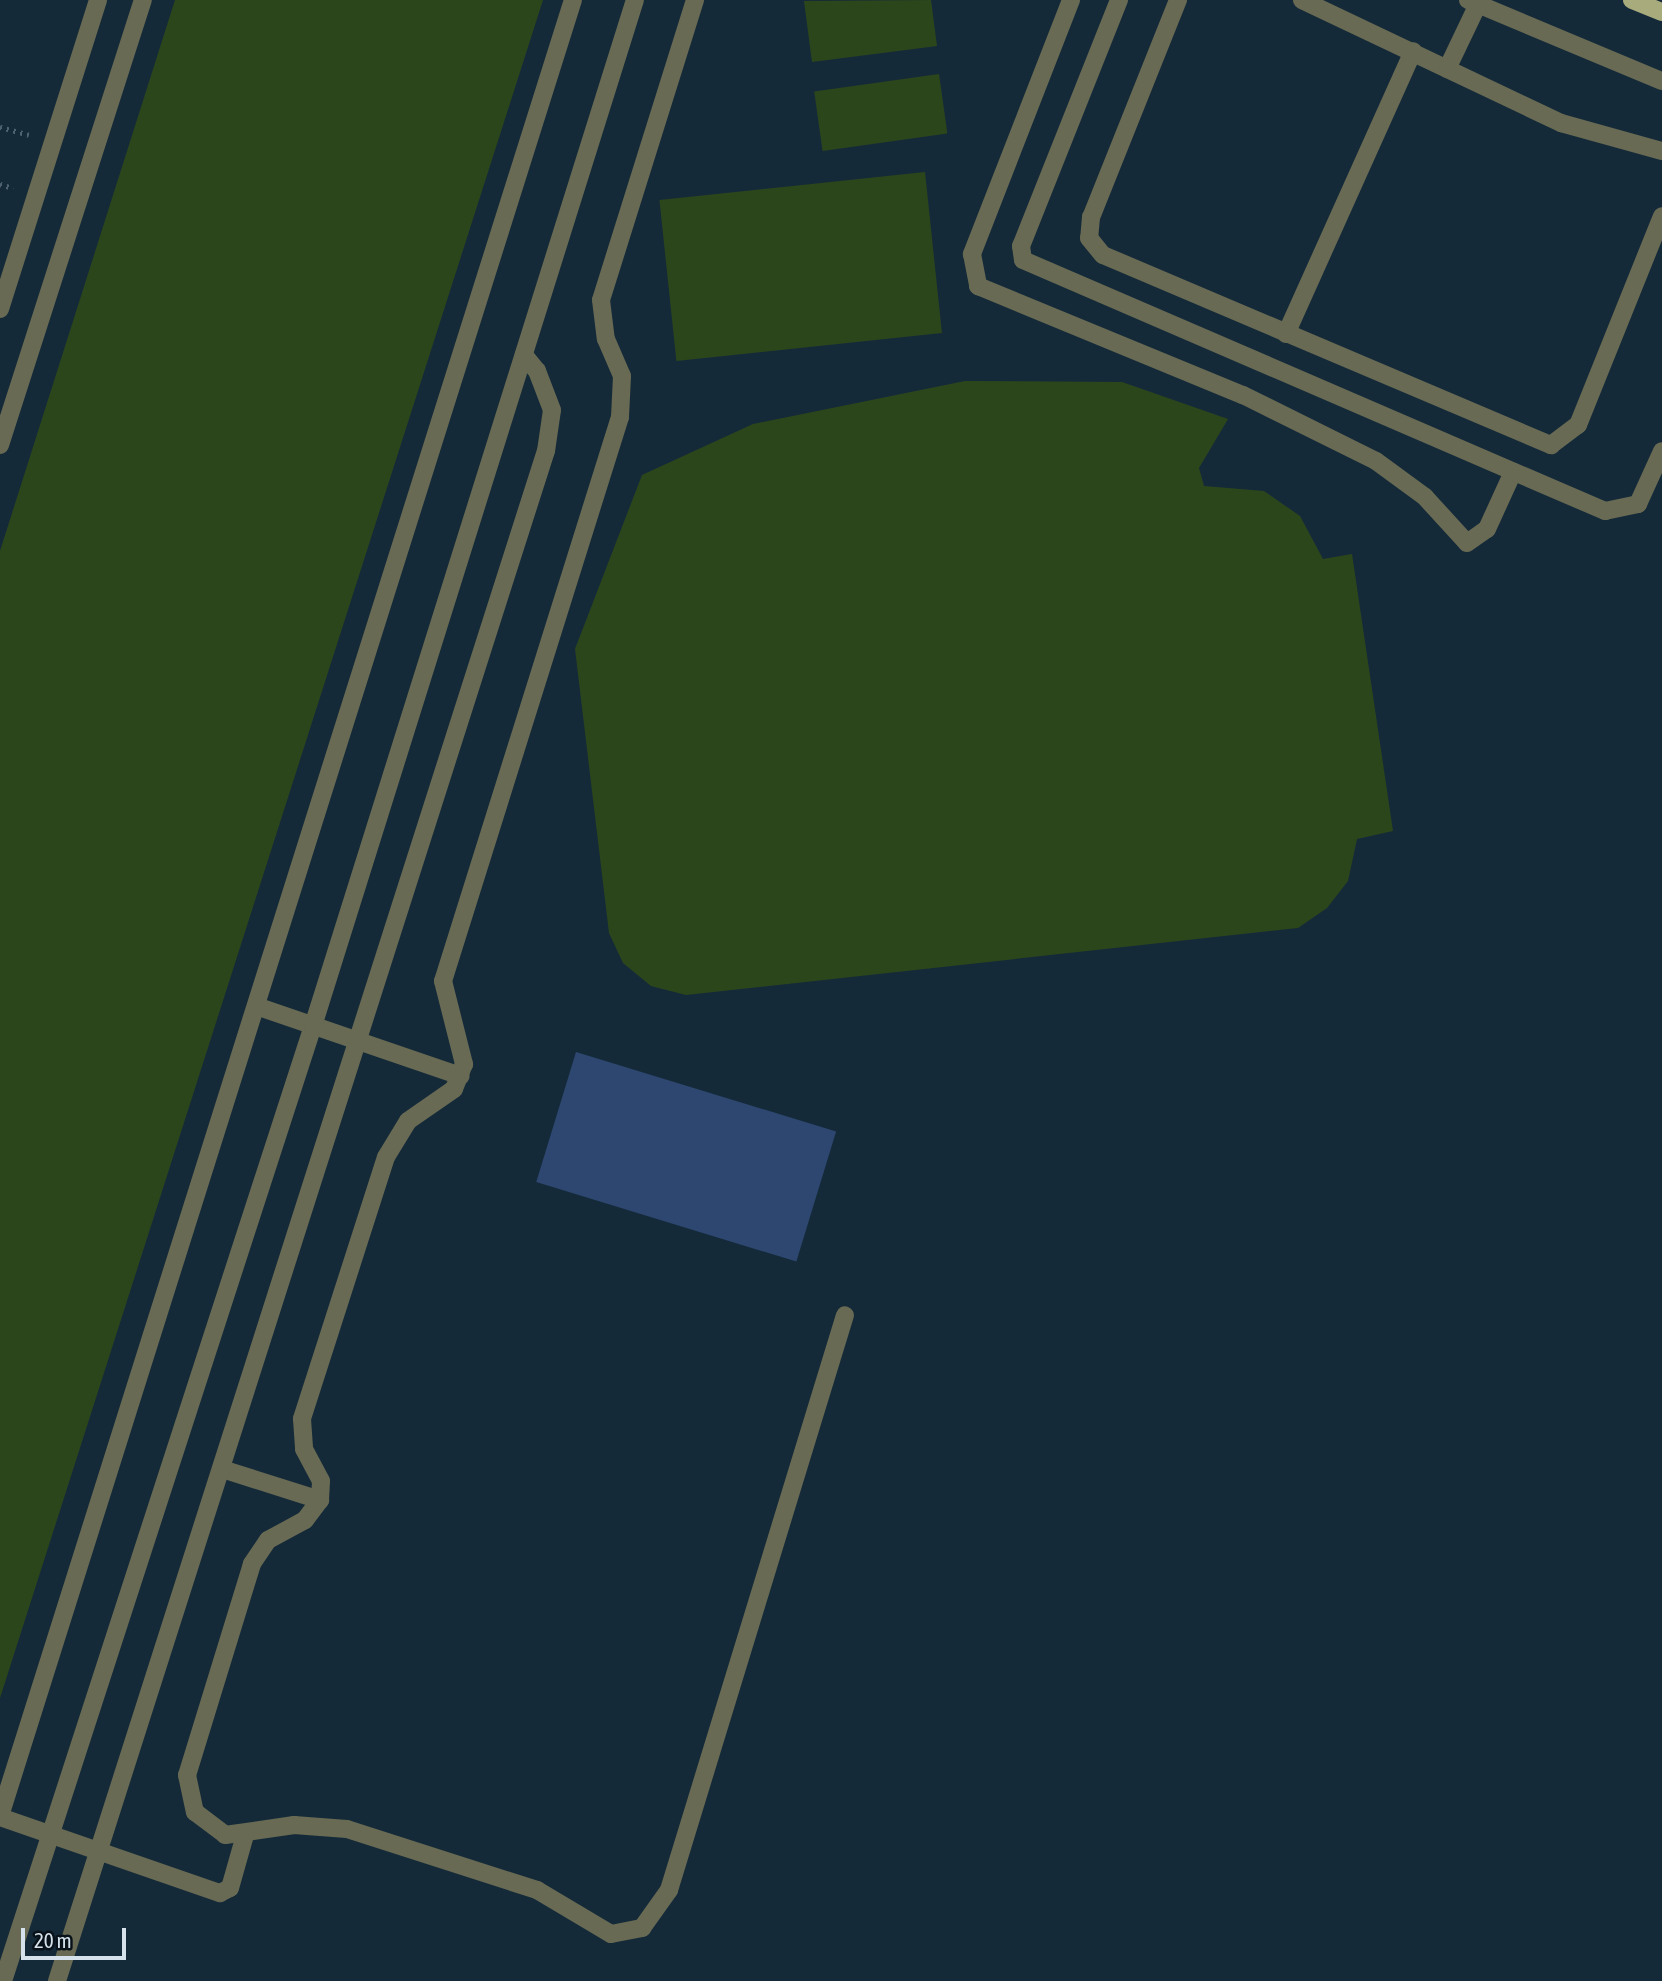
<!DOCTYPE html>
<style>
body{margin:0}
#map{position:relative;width:1662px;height:1981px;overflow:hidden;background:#152a39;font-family:"Asap Condensed",sans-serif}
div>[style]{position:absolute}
.green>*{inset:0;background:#2c461c;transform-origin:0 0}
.water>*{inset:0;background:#2d4770;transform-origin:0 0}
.path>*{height:4.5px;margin-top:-2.25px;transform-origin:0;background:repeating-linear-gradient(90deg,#4f626f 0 2px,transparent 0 7px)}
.minor>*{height:18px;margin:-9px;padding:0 9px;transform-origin:9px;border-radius:9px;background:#686a53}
.major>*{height:18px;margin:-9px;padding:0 9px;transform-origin:9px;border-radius:9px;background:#a8ab7c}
span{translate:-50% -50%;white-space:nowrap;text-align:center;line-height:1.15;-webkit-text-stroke:6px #091219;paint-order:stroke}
.scale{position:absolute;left:21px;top:1928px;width:105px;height:32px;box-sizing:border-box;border:4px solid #d5e2ec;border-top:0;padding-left:9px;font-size:21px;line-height:24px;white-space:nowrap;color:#d5e2ec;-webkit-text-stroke:5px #091219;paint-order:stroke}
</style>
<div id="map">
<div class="green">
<div style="clip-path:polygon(175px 0,543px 0,0 1698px,0 551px)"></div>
<div style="clip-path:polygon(931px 0,937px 46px,812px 62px,804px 1px)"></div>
<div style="left:939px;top:74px;width:60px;height:126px;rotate:82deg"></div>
<div style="left:925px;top:172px;width:162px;height:267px;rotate:84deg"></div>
<div style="clip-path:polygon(965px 381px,1122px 382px,1228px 419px,1199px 468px,1204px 486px,1264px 491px,1300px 516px,1323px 559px,1352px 554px,1393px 831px,1357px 839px,1348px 881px,1327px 908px,1298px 928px,686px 995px,651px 986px,623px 963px,609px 933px,575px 649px,642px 475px,753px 424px)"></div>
</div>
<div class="water">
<div style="left:576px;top:1052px;width:272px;height:136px;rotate:17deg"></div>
</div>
<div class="path">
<div style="left:0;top:127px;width:30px;rotate:15deg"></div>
<div style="left:0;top:184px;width:14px;rotate:17deg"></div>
</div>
<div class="minor">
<div style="left:695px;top:0;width:314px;rotate:107.4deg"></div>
<div style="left:601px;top:300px;width:39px;rotate:83deg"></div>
<div style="left:606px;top:339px;width:40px;rotate:66.6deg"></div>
<div style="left:622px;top:376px;width:41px;rotate:92.8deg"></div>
<div style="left:620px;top:417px;width:591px;rotate:107.42deg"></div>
<div style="left:443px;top:981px;width:86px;rotate:75.8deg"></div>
<div style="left:464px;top:1064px;width:27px;rotate:112deg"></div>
<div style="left:454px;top:1089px;width:56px;rotate:145.2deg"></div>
<div style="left:408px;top:1121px;width:42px;rotate:121.4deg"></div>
<div style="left:386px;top:1157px;width:275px;rotate:107.8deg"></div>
<div style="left:302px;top:1419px;width:30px;rotate:86deg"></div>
<div style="left:304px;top:1449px;width:36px;rotate:62deg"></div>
<div style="left:321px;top:1481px;width:19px;rotate:93deg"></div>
<div style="left:320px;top:1500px;width:25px;rotate:127deg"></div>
<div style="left:305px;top:1520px;width:42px;rotate:151.6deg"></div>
<div style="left:268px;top:1540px;width:29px;rotate:124deg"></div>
<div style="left:252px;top:1564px;width:221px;rotate:107.1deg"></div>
<div style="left:187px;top:1775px;width:38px;rotate:78deg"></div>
<div style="left:195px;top:1812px;width:38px;rotate:37deg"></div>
<div style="left:225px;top:1835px;width:70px;rotate:-8.2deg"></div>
<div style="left:294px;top:1825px;width:53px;rotate:4.3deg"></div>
<div style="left:347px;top:1829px;width:200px;rotate:17.8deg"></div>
<div style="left:537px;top:1890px;width:86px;rotate:30.7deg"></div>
<div style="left:611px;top:1934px;width:32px;rotate:-11deg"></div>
<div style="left:642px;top:1928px;width:47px;rotate:-54.6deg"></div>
<div style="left:669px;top:1890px;width:601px;rotate:-72.98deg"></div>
<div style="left:1071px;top:0;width:273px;rotate:111.3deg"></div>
<div style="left:972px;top:254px;width:33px;rotate:79deg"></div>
<div style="left:978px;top:286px;width:287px;rotate:22.4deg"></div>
<div style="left:1243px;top:395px;width:148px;rotate:26.4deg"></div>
<div style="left:1376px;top:461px;width:61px;rotate:36.3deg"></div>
<div style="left:1425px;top:497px;width:62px;rotate:47.6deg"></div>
<div style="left:1467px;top:543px;width:24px;rotate:-35deg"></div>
<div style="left:1487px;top:529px;width:63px;rotate:-65.5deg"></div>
<div style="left:1119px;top:0;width:265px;rotate:111.7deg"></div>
<div style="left:1021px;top:246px;width:14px;rotate:82deg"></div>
<div style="left:1023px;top:260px;width:634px;rotate:23.33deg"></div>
<div style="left:1605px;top:511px;width:34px;rotate:-12deg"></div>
<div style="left:1638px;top:504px;width:58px;rotate:-65.6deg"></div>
<div style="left:1178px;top:0;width:234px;rotate:111.8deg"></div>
<div style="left:1091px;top:217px;width:21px;rotate:95deg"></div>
<div style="left:1089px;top:238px;width:22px;rotate:51deg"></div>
<div style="left:1103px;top:255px;width:487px;rotate:23deg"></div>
<div style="left:1551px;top:445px;width:34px;rotate:-37deg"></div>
<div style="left:1578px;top:425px;width:225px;rotate:-68.1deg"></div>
<div style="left:1302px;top:0;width:287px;rotate:25.4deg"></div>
<div style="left:1561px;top:123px;width:105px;rotate:15.5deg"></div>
<div style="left:1468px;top:0;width:210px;rotate:22.7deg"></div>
<div style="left:1447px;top:69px;width:72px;rotate:-64.5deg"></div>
<div style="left:0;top:309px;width:324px;rotate:-72.4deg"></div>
<div style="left:1286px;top:334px;width:310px;rotate:-65.8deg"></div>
<div style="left:0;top:445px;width:467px;rotate:-72.2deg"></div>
<div style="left:259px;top:1007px;width:213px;rotate:18.9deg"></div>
<div style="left:222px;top:1469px;width:103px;rotate:17.6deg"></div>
<div style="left:0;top:1816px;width:1904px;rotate:-72.49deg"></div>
<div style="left:0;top:1817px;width:233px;rotate:19.1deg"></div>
<div style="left:220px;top:1893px;width:11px;rotate:-27deg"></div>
<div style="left:230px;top:1888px;width:55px;rotate:-74.2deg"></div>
<div style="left:3px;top:1981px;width:1004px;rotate:-72.02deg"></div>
<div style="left:313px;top:1026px;width:1075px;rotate:-72.58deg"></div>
<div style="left:57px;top:1981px;width:1606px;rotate:-72.28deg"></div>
<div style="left:546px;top:451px;width:41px;rotate:-81.7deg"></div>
<div style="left:552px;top:410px;width:42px;rotate:-111deg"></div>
<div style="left:537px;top:371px;width:21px;rotate:-129deg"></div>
</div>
<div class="major">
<div style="left:1632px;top:0;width:32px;rotate:22deg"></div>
</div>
<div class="scale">20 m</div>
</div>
